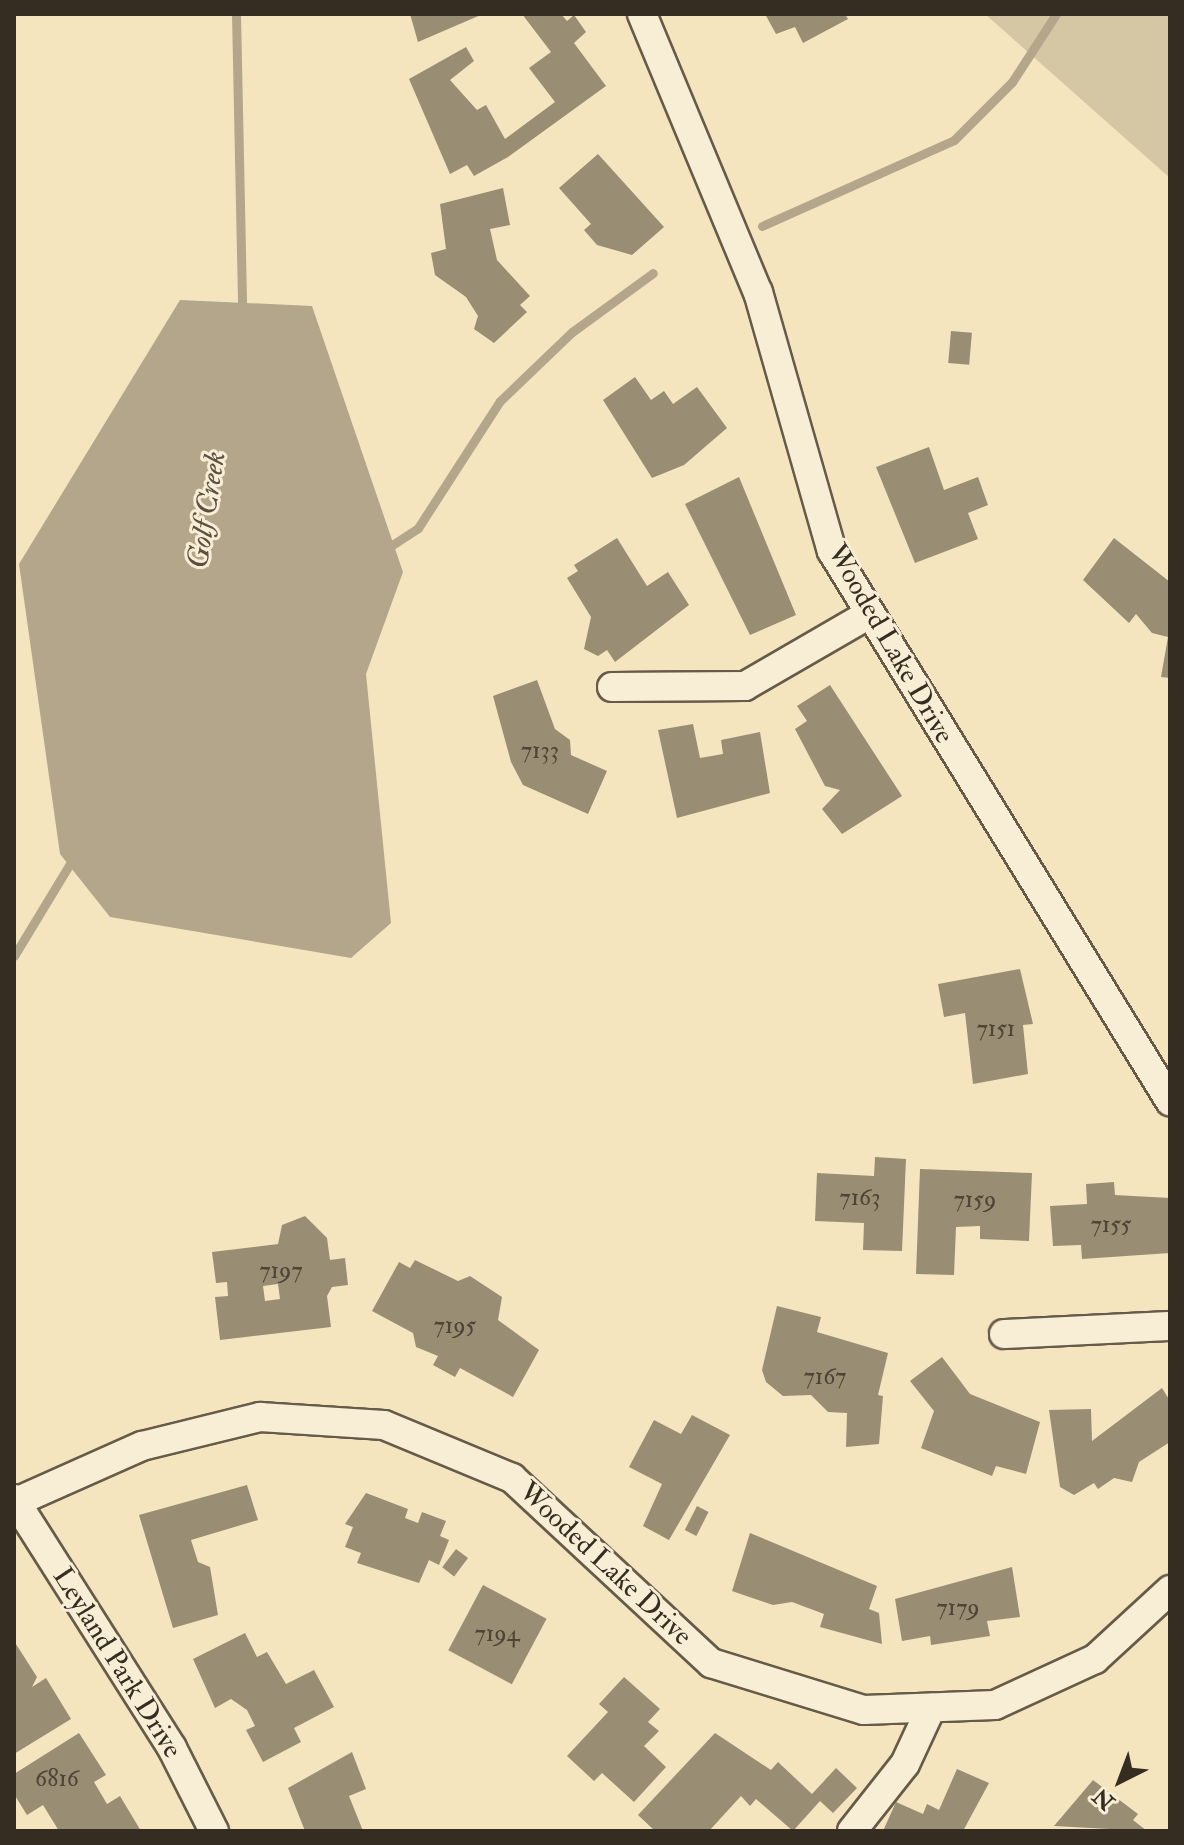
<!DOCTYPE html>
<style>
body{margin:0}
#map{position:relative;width:1184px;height:1845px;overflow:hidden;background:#f5e5bf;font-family:"IM FELL Double Pica",serif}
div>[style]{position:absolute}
.green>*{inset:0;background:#d5c6a4}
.water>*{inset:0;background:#b4a68a}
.stream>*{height:9px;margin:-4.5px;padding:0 4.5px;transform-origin:4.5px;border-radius:4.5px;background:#b4a68a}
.building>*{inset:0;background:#998d74;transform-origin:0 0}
.roads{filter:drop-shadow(2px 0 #665b49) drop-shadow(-2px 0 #665b49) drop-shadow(0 2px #665b49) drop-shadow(0 -2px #665b49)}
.minor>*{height:28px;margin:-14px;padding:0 14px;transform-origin:14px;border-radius:14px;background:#f8eed5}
span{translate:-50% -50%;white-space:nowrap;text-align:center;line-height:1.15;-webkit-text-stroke:6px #f8eed5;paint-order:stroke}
.number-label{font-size:24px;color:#4f4536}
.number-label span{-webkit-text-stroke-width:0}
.street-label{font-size:28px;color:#362d22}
.water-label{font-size:30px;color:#5c5141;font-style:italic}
.frame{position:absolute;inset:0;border:16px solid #362d22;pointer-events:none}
.north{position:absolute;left:1080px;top:1741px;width:80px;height:80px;-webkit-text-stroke:6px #f8eed5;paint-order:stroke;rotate:222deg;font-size:22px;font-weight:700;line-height:32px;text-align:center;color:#362d22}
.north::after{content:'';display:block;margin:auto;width:28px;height:36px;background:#362d22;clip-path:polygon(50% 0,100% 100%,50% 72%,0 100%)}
</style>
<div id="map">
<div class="green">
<div style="clip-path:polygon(985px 14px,1170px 14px,1170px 178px)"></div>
</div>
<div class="water">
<div style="clip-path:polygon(180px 300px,312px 306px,403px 572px,366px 674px,391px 923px,351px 958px,110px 917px,60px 854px,19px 564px)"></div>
</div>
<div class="stream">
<div style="left:236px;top:14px;width:298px;rotate:88.8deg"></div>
<div style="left:762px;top:226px;width:210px;rotate:-24.1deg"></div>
<div style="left:954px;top:140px;width:82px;rotate:-45deg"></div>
<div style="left:1012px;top:82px;width:81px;rotate:-57.1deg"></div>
<div style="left:386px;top:549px;width:38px;rotate:-33deg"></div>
<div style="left:418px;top:528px;width:151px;rotate:-57.2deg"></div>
<div style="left:500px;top:401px;width:100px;rotate:-43.8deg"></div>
<div style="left:572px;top:332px;width:100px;rotate:-36.1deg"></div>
<div style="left:14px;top:956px;width:116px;rotate:-58.8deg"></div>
</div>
<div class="building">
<div style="clip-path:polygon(410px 14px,483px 14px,418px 42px)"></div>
<div style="clip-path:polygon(522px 14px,561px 14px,567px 21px,574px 15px,586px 32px,574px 43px,606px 86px,508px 157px,474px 176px,467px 165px,450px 174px,409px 79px,466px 47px,474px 61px,450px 80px,477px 110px,486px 105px,505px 139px,555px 102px,529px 68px,551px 52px)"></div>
<div style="clip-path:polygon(765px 14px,845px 14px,848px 19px,803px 43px,795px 27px,776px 34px)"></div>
<div style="clip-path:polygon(598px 154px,664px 227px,632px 255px,597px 245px,584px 230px,591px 224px,559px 188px)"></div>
<div style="clip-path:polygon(503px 188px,510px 225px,490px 229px,497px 260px,530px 296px,520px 305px,527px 312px,494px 343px,474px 329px,478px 316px,466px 297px,435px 275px,431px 253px,446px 249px,440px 204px)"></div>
<div style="left:951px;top:331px;width:21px;height:32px;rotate:5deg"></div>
<div style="clip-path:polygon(635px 377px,651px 400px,664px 391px,673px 404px,697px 387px,727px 428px,684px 465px,652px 478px,603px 400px)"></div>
<div style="clip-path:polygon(929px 447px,944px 490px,978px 477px,988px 505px,968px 513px,978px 539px,915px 563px,876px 467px)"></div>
<div style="clip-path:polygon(739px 477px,796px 615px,750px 635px,685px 504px)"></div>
<div style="clip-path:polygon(617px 538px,647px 586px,668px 572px,689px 605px,615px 662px,607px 650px,598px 656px,584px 649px,591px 617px,567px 578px,578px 571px,574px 565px)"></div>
<div style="clip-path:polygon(1114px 538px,1170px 582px,1170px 678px,1161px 677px,1168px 637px,1152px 633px,1136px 614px,1129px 623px,1083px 580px)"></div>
<div style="clip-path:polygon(537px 680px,555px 729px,570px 740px,571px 755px,607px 771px,588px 814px,523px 785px,511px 762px,493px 696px)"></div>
<div style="clip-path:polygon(830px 685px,902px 796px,842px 834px,822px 809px,840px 790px,825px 786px,795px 729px,807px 721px,797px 706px)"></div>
<div style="clip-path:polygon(693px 724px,700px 758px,723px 754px,721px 740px,760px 732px,770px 793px,677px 818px,658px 730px)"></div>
<div style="clip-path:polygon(1020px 969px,1033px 1024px,1023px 1025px,1028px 1074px,973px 1084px,965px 1013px,944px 1017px,938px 984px)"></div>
<div style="clip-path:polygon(875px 1157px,906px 1159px,902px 1251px,863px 1250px,864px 1223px,815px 1221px,817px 1173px,874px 1176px)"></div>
<div style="clip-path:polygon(920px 1169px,1032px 1173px,1029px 1241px,980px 1239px,980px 1226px,956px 1227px,954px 1275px,916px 1274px)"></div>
<div style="clip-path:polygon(1114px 1182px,1115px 1195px,1170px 1198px,1170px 1253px,1082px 1259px,1081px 1245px,1053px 1246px,1050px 1206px,1087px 1204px,1086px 1184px)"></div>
<div style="clip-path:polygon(evenodd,305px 1216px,327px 1238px,330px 1260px,345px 1258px,348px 1285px,332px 1287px,327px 1296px,331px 1327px,220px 1340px,215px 1297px,228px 1296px,227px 1282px,216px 1283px,212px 1252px,278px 1244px,282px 1225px,305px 1216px,278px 1284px,280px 1299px,265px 1301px,263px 1286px,278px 1284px)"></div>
<div style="clip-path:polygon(415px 1260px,458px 1281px,470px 1276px,502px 1297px,498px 1320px,539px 1350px,513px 1397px,460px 1368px,455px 1377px,433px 1365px,438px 1356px,416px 1347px,413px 1333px,372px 1311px,399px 1262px,410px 1268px)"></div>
<div style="clip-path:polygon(777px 1306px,821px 1317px,817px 1332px,888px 1353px,878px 1395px,883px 1396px,879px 1444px,846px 1447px,847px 1413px,828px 1412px,811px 1395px,783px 1396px,766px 1382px,762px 1370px)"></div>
<div style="clip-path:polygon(942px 1357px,970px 1394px,1040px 1422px,1026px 1474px,996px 1466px,992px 1476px,921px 1448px,934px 1411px,910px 1381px)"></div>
<div style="clip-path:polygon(1162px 1388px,1170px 1401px,1170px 1442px,1139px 1462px,1132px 1482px,1114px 1478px,1098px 1489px,1094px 1483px,1074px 1495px,1060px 1487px,1049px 1410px,1091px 1409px,1092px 1441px)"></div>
<div style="clip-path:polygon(692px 1415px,730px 1435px,669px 1540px,643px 1526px,662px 1484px,629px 1467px,654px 1420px,681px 1434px)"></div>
<div style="clip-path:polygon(247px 1485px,258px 1520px,191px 1540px,198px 1562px,210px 1567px,218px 1615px,173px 1628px,139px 1515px)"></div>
<div style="clip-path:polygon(366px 1493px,408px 1509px,405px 1518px,418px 1523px,422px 1512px,446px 1521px,440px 1536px,449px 1540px,439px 1565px,429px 1560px,419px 1583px,357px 1563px,361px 1553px,345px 1547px,353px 1527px,345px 1524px)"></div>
<div style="left:697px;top:1506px;width:13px;height:27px;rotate:27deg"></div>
<div style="clip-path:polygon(750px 1533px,877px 1586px,869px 1609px,879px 1613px,882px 1644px,820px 1627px,824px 1614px,792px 1602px,773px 1605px,732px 1591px)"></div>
<div style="left:456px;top:1549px;width:15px;height:23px;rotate:37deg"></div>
<div style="clip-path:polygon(1012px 1567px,1020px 1617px,987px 1621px,990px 1636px,931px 1645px,930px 1636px,902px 1641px,895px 1599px)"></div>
<div style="left:483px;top:1585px;width:72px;height:74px;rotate:28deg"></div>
<div style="clip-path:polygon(245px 1633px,257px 1657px,267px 1652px,286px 1684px,314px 1670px,334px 1707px,294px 1728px,301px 1742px,263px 1762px,246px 1730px,255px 1726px,247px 1710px,231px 1699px,215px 1708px,193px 1659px)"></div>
<div style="clip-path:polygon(14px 1641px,37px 1677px,32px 1687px,46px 1678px,71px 1719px,14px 1754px)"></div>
<div style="clip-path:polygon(624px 1677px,660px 1709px,648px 1722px,659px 1731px,644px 1746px,666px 1767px,634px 1802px,602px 1773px,594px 1781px,567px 1756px,608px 1712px,599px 1704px)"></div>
<div style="clip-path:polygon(79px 1733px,106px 1775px,94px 1782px,107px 1804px,120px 1796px,141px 1831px,59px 1831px,43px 1805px,27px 1815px,14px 1794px,14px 1774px)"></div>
<div style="clip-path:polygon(715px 1733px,771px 1770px,778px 1762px,812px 1794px,836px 1768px,857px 1788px,833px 1813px,820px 1801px,793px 1831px,756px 1799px,750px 1806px,741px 1796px,709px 1831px,655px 1831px,638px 1815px)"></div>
<div style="clip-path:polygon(352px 1752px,366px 1789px,349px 1796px,363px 1831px,305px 1831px,288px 1788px)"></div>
<div style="clip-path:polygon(957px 1769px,989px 1783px,963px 1831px,883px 1831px,896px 1802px,923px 1814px,927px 1804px,939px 1810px)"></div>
<div style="clip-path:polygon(1093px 1780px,1138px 1814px,1133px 1820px,1147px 1831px,1054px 1826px)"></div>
</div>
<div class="roads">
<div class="minor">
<div style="left:642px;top:14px;width:301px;rotate:67.4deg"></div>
<div style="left:758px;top:292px;width:269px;rotate:74.1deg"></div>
<div style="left:832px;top:551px;width:646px;rotate:58.43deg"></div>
<div style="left:612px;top:687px;width:133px;rotate:-0.4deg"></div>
<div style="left:745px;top:686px;width:143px;rotate:-30.1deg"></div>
<div style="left:1004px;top:1334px;width:166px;rotate:-2.8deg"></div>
<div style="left:14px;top:1499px;width:295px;rotate:57.6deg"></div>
<div style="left:172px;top:1748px;width:93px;rotate:63.2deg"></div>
<div style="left:16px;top:1502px;width:138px;rotate:-24deg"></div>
<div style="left:142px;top:1446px;width:122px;rotate:-13.8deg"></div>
<div style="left:260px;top:1417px;width:124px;rotate:3.7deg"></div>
<div style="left:384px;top:1425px;width:139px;rotate:22.5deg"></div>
<div style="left:512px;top:1478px;width:272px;rotate:42.9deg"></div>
<div style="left:711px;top:1663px;width:160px;rotate:17.1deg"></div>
<div style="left:864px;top:1710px;width:131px;rotate:-2.2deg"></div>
<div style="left:995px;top:1705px;width:110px;rotate:-24.7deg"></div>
<div style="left:1095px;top:1659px;width:102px;rotate:-42.6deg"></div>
<div style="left:852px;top:1831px;width:85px;rotate:-51.7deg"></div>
<div style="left:905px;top:1764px;width:62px;rotate:-65.1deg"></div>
</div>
</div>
<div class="number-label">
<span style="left:540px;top:751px">7133</span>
<span style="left:996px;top:1029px">7151</span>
<span style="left:860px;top:1198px">7163</span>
<span style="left:975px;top:1200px">7159</span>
<span style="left:1111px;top:1225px">7155</span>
<span style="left:281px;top:1271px">7197</span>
<span style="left:455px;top:1326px">7195</span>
<span style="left:825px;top:1377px">7167</span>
<span style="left:958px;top:1608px">7179</span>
<span style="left:497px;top:1634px">7194</span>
<span style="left:57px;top:1779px">6816</span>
</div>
<div class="street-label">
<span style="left:890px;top:644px;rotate:60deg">Wooded Lake Drive</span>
<span style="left:605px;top:1564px;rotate:43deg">Wooded Lake Drive</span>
<span style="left:117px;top:1663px;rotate:58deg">Leyland Park Drive</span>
</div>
<div class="water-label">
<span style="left:207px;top:510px;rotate:-81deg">Golf Creek</span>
</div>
<div class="frame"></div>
<div class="north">N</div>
</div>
